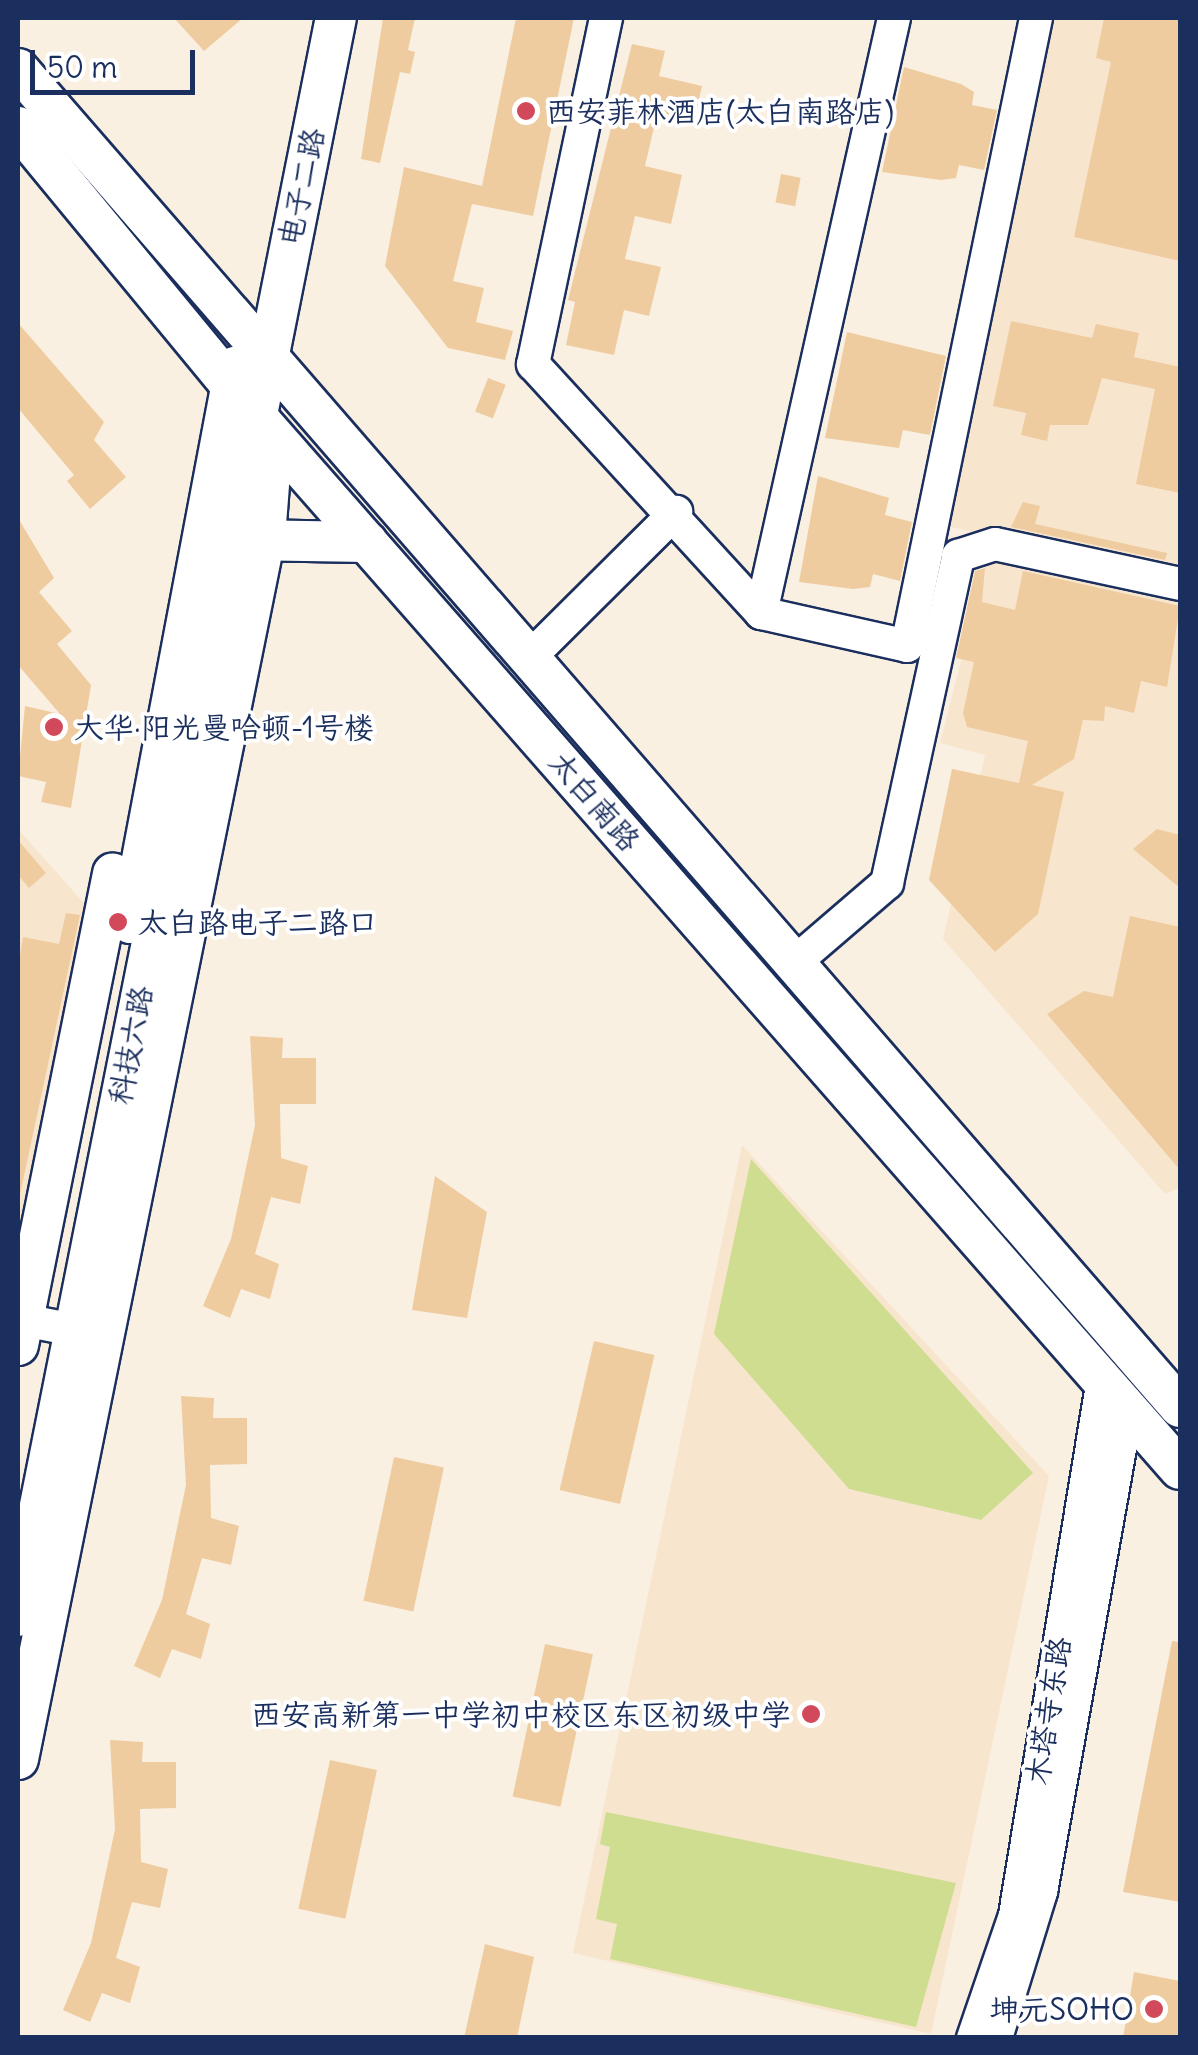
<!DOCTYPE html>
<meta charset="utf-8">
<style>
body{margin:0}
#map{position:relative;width:1198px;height:2055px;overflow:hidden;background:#faf0e2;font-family:Delius,"LXGW WenKai TC",sans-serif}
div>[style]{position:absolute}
.built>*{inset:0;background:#f7e5ce}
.green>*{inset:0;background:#cfdd90}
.building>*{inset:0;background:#efcca0;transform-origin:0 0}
.roads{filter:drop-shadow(2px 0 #1b2f5e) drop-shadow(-2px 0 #1b2f5e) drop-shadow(0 2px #1b2f5e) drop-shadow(0 -2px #1b2f5e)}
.minor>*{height:32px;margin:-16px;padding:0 16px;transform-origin:16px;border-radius:16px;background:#fff}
.major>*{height:40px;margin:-20px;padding:0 20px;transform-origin:20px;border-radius:20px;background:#fff}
.dots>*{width:28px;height:28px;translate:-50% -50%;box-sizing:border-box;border:5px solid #fff;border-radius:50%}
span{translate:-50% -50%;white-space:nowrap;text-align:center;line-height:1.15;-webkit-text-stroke:8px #fff;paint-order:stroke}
.poi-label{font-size:30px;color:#1b2f5e}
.left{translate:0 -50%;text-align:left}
.right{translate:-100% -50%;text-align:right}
.street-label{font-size:30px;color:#1b2f5e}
.frame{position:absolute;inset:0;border:20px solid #1b2f5e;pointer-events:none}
.scale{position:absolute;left:30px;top:50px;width:165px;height:45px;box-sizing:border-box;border:5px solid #1b2f5e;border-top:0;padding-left:12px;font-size:30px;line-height:35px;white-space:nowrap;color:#1b2f5e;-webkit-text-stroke:8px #fff;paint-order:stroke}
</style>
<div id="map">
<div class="built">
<div style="clip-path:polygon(1051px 18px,1180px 18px,1180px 576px,946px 526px)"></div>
<div style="clip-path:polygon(987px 559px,1180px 600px,1180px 1188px,1165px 1194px,943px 939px,985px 755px,940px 743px)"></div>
<div style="clip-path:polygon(18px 829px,90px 910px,18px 1245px)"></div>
<div style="clip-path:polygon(742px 1145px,1049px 1476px,931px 2034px,573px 1953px)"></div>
</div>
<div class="green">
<div style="clip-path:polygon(751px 1159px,1033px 1473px,981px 1520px,849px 1489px,714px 1334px)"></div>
<div style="clip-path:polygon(606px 1812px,956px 1883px,916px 2027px,610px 1959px,617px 1924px,596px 1919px,610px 1847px,600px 1844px)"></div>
</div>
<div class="building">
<div style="clip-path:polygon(174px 18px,243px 18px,204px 51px)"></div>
<div style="clip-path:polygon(383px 18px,415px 18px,408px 50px,415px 52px,410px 74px,400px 72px,380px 163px,361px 159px)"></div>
<div style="clip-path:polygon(516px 18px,574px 18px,533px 216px,472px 204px,453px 281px,484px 288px,476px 322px,513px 331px,505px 360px,448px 348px,385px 266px,404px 167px,482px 186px)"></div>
<div style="clip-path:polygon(1104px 18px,1180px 18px,1180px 261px,1074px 237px,1111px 62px,1096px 58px)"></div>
<div style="clip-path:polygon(632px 44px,665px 51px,659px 76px,702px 86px,693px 127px,656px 119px,645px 166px,682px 175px,671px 224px,635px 216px,625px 259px,661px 267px,649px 316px,624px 310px,614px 355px,566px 345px,575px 302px,568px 300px)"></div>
<div style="clip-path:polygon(904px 67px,961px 84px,974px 92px,972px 105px,997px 110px,984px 170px,959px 165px,956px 178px,941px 180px,882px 172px)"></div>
<div style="left:781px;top:174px;width:20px;height:29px;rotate:11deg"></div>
<div style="clip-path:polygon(1011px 321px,1092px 338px,1096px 324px,1139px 333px,1134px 357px,1180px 367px,1180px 493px,1136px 484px,1155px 389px,1102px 378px,1088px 425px,1050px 425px,1047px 441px,1021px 435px,1026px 413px,993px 406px)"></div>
<div style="clip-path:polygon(18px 323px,104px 422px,94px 440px,126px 477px,90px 509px,67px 481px,74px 475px,18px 408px)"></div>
<div style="clip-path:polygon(847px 332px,946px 356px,930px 435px,903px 430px,899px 448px,825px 438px)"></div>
<div style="left:488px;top:378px;width:19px;height:36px;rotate:21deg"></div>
<div style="clip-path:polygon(818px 476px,889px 498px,885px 515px,912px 522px,900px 581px,873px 574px,870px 587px,853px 589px,799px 582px)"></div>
<div style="clip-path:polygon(1023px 502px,1040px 506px,1035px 524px,1167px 553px,1165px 560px,1011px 527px)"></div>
<div style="clip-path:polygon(18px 518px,54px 578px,39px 592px,72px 631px,57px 644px,91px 685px,71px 808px,41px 802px,46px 782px,18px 776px,25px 706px,60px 714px,18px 665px)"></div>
<div style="clip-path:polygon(985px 568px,982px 602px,1015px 610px,1023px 571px,1180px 606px,1167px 687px,1141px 681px,1134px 713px,1105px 706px,1104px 721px,1083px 720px,1074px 759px,1032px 785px,1064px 792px,1038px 914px,995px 952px,929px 880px,952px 769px,1019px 783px,1028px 741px,967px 727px,963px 713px,974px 662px,956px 658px,975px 571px)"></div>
<div style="clip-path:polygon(1157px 829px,1180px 835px,1180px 888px,1133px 849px)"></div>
<div style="clip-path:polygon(18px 840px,46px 873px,29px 888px,18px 875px)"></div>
<div style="clip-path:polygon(66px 913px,80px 915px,18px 1204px,18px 967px,23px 937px,59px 944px)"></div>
<div style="clip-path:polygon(1130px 916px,1180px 927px,1180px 1170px,1047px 1014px,1084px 991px,1113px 997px)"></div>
<div style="clip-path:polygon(250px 1036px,283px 1038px,282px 1058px,316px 1058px,316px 1104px,280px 1104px,281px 1158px,308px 1166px,300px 1204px,271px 1197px,255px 1254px,279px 1264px,270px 1299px,241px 1289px,230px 1318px,203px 1306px,231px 1239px,255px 1125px)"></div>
<div style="clip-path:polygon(435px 1176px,487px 1212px,467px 1318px,412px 1310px)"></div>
<div style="left:594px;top:1341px;width:62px;height:153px;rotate:13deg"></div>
<div style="clip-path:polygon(181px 1396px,214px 1398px,213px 1418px,247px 1418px,247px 1464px,210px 1465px,211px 1518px,239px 1526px,231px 1565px,202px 1558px,186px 1614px,210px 1624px,201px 1659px,172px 1649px,160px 1678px,134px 1666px,162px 1600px,186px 1485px)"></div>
<div style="left:394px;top:1457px;width:51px;height:147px;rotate:12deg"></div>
<div style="clip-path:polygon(1172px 1641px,1180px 1642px,1180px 1902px,1123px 1892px)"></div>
<div style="left:545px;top:1644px;width:49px;height:156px;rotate:12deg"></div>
<div style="clip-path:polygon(110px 1740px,143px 1742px,142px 1762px,176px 1762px,176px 1808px,140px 1809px,141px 1862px,168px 1869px,160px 1908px,132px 1902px,116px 1958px,140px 1967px,130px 2003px,102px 1993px,90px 2022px,63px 2010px,91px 1943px,115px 1829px)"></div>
<div style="left:330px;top:1760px;width:48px;height:152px;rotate:12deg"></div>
<div style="clip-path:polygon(485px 1944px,534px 1957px,517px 2038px,464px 2038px)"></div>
<div style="clip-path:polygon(1134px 1972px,1180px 1981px,1180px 2038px,1123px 2038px)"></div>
</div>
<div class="roads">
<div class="minor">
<div style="left:606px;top:18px;width:354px;rotate:101.9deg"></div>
<div style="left:533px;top:364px;width:338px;rotate:47.5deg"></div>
<div style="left:761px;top:613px;width:610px;rotate:-77.4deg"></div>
<div style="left:761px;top:613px;width:150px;rotate:12.7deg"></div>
<div style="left:907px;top:646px;width:641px;rotate:-78.39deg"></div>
<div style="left:528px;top:659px;width:209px;rotate:-44.8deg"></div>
<div style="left:794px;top:963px;width:123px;rotate:-40.7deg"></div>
<div style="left:887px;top:883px;width:335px;rotate:-77.7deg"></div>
<div style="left:958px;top:556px;width:39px;rotate:-18deg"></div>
<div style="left:995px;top:544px;width:189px;rotate:12.2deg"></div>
<div style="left:18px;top:1319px;width:57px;rotate:11.1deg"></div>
<div style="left:973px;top:2038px;width:130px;rotate:-71.1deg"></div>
<div style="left:1015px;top:1915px;width:543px;rotate:-80.68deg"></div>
<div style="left:996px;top:2038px;width:153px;rotate:-72.9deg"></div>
<div style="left:1041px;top:1892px;width:492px;rotate:-79.9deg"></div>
</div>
<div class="major">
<div style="left:18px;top:69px;width:1772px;rotate:49.03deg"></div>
<div style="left:18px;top:127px;width:373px;rotate:50.5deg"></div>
<div style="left:255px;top:415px;width:1402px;rotate:48.73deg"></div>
<div style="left:239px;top:540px;width:128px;rotate:0.9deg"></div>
<div style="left:130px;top:923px;width:566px;rotate:-79.31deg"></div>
<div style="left:18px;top:1345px;width:481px;rotate:-78.6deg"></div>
<div style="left:18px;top:1616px;width:1629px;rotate:-78.75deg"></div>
<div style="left:18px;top:1759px;width:1247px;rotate:-78.57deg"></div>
<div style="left:265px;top:537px;width:78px;rotate:-85.6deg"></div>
</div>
</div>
<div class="dots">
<div style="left:526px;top:111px;background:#d1495b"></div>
<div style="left:54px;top:727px;background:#d1495b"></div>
<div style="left:118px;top:922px;background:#d1495b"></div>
<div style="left:811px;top:1714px;background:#d1495b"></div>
<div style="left:1154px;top:2009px;background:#d1495b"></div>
</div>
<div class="poi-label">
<span class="left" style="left:546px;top:111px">西安菲林酒店(太白南路店)</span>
<span class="left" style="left:74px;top:727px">大华·阳光曼哈顿-1号楼</span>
<span class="left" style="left:138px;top:922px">太白路电子二路口</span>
<span class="right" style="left:791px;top:1714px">西安高新第一中学初中校区东区初级中学</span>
<span class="right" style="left:1134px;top:2009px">坤元SOHO</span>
</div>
<div class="street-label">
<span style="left:301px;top:187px;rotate:-78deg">电子二路</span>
<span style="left:595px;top:801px;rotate:49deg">太白南路</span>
<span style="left:130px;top:1045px;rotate:-79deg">科技六路</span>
<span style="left:1048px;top:1711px;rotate:-81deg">木塔寺东路</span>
</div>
<div class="frame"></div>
<div class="scale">50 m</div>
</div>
